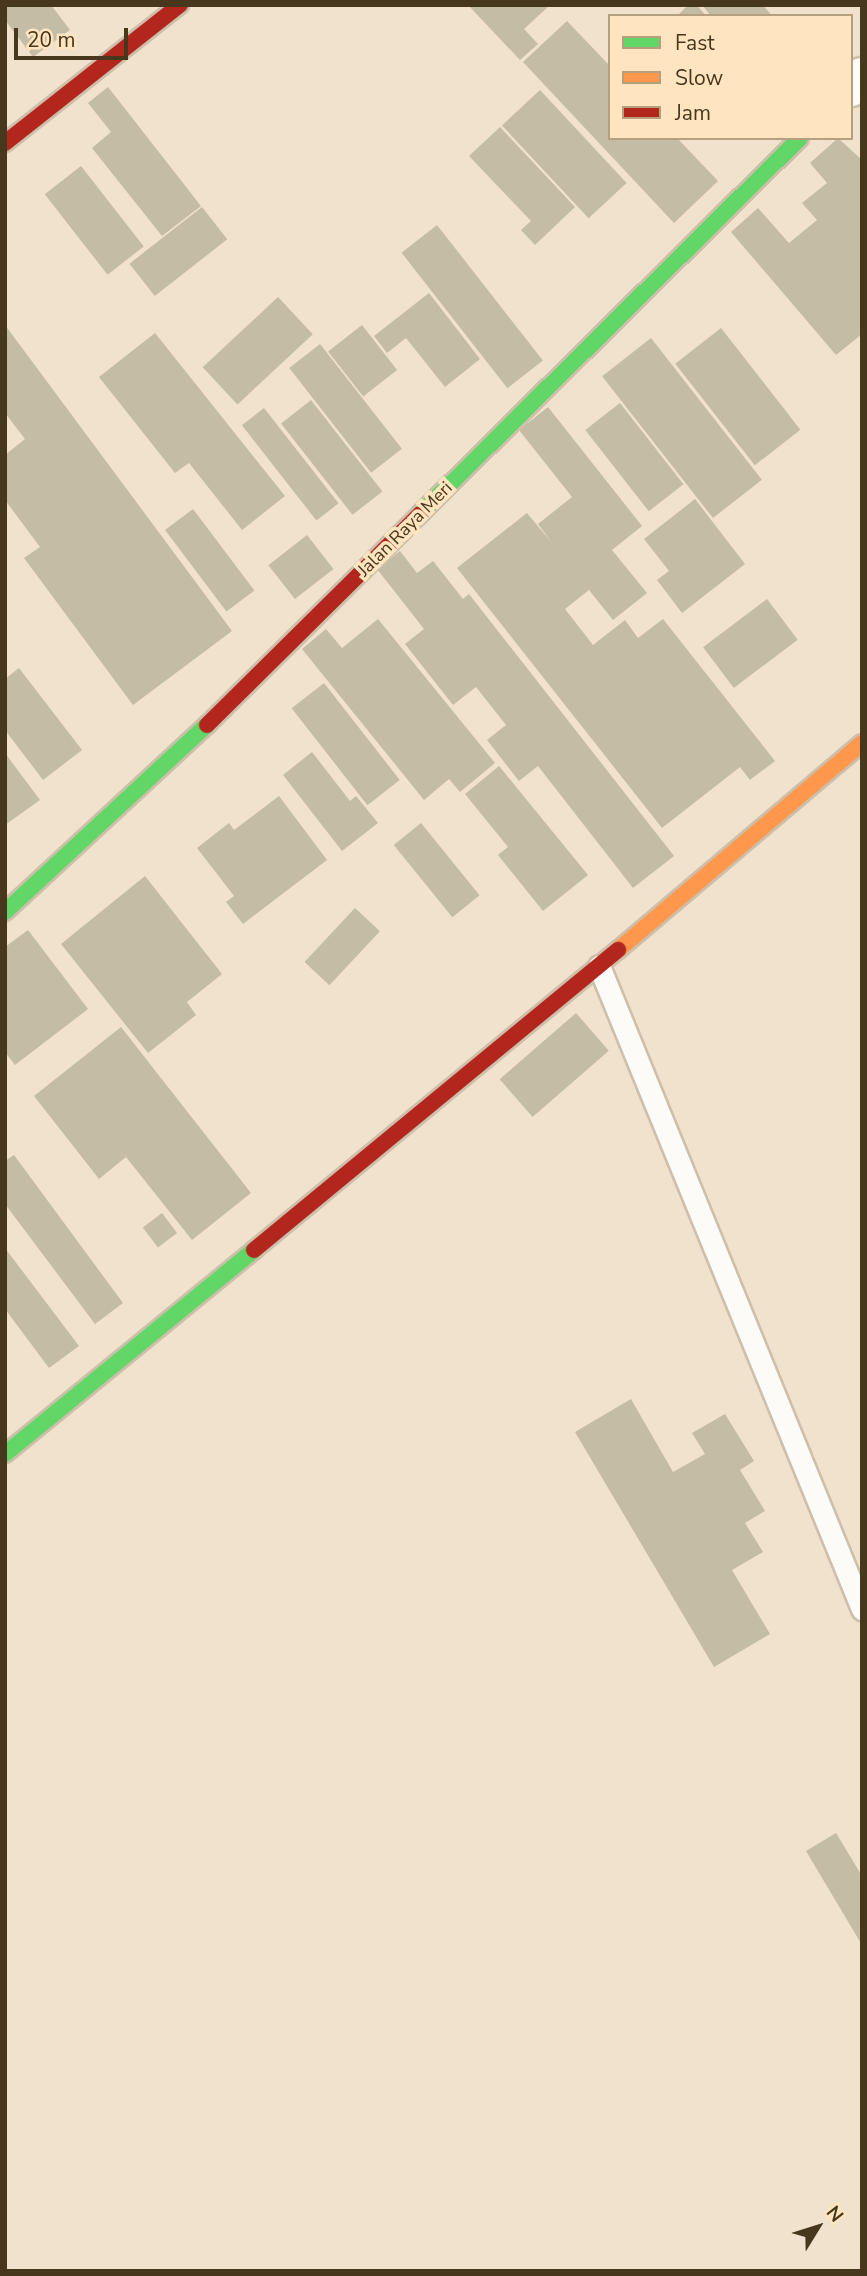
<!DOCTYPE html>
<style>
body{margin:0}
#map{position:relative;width:867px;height:2276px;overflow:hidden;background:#f0e2cd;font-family:"Nunito Sans",sans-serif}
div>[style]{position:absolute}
.building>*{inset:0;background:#c5bca5;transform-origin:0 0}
.roads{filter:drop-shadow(2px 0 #cdbfaa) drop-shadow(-2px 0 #cdbfaa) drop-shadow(0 2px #cdbfaa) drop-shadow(0 -2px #cdbfaa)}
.lane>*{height:21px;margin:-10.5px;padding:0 10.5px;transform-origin:10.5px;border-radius:10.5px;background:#fdfbf8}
.street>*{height:38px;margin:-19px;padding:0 19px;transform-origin:19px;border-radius:19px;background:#fdfbf8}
.fast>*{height:16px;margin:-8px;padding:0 8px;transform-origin:8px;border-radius:8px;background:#63d668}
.slow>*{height:16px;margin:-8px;padding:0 8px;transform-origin:8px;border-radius:8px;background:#ff974d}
.jam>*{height:16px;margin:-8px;padding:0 8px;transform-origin:8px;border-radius:8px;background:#b3261e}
span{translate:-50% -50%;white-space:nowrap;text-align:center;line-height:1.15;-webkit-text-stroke:7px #fee5bf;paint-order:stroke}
.street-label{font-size:18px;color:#47371c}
.frame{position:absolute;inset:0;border:7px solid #47371c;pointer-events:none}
.legend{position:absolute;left:608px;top:14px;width:245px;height:126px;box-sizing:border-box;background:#fee5bf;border:2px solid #b59f7e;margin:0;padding:9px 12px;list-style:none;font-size:21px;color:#47371c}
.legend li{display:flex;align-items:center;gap:14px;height:35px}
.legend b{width:35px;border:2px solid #b59f7e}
.north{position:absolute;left:783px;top:2192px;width:70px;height:70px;-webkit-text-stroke:5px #fee5bf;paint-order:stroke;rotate:52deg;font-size:19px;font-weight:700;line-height:28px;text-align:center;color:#47371c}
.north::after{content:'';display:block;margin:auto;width:24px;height:32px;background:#47371c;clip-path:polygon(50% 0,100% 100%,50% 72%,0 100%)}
.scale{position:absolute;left:14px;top:28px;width:114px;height:32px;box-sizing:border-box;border:4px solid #47371c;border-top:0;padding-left:9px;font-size:21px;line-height:24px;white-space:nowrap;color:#47371c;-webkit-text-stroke:5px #fee5bf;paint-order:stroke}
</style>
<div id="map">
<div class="building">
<div style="clip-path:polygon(5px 5px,51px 5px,70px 30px,33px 57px,5px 20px)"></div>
<div style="clip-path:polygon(468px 5px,550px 5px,524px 29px,538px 44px,520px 60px)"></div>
<div style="clip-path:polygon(688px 5px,697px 5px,706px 16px,677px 16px)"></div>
<div style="clip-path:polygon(702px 5px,763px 5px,772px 16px,711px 16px)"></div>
<div style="clip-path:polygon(567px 21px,610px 66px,610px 138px,677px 138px,718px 181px,674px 223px,523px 62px)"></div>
<div style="clip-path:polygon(108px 87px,201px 206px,162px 236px,92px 148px,111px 132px,88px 103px)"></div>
<div style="left:540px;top:90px;width:127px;height:52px;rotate:47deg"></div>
<div style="clip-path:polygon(500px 127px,575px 207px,535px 245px,521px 230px,531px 221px,469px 156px)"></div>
<div style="clip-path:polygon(838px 138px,862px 160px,862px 334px,836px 355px,731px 232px,758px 208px,789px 243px,817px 220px,802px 203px,827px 183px,810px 163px)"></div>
<div style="left:81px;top:166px;width:102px;height:46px;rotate:52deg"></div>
<div style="left:202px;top:207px;width:41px;height:92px;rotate:52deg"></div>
<div style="left:437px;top:225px;width:172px;height:45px;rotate:52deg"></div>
<div style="clip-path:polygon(429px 293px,480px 359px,445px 387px,406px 338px,387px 353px,374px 336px)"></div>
<div style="left:278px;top:297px;width:51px;height:103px;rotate:47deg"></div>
<div style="clip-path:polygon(5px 325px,232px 631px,133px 705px,24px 558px,40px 547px,5px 500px,5px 455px,25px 439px,5px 413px)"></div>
<div style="left:362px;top:325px;width:57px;height:43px;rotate:52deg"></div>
<div style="left:721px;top:328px;width:129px;height:58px;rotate:52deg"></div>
<div style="clip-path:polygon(155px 333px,285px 496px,242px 530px,189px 463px,175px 473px,99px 377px)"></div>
<div style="left:651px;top:338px;width:180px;height:62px;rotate:52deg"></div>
<div style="left:320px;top:344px;width:133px;height:39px;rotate:52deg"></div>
<div style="left:311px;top:400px;width:116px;height:38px;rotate:52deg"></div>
<div style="left:620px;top:403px;width:103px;height:44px;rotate:52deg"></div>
<div style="clip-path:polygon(548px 407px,642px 526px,612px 550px,647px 593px,613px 620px,589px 590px,565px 609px,593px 645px,625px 620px,638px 638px,663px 619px,775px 761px,750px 780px,740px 767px,662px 828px,457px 568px,527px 513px,552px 543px,538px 524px,572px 497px,519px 430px)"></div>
<div style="left:264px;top:408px;width:121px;height:28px;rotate:52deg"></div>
<div style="clip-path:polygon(695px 499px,745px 564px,682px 613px,657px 580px,669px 571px,644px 539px)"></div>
<div style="left:193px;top:509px;width:102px;height:35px;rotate:53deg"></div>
<div style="left:307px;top:535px;width:43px;height:49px;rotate:52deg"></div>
<div style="clip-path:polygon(400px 551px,417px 573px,433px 561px,463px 599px,469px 594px,674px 856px,633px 888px,538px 766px,519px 781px,487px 740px,506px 725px,476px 687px,453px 705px,405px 644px,424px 629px,377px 569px)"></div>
<div style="left:767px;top:599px;width:51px;height:80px;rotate:53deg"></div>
<div style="clip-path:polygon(378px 619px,495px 763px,460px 792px,449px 779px,424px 800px,302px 649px,326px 629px,342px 648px)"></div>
<div style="clip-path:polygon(19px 668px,82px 750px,43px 780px,5px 730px,5px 679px)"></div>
<div style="left:324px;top:683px;width:123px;height:41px;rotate:52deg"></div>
<div style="clip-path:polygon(312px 752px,350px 801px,356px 796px,378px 823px,342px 851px,283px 775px)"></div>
<div style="clip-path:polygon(5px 753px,40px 800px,5px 825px)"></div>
<div style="clip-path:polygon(499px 766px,588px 875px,543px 911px,498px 855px,508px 847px,465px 794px)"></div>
<div style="clip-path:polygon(279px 796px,327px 860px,243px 924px,226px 902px,234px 896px,197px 848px,229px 823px,234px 830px)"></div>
<div style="left:421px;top:823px;width:93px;height:35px;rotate:51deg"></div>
<div style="clip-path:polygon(145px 876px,222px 974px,187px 1002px,196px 1015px,148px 1053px,61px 944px)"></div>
<div style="left:355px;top:908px;width:34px;height:74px;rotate:43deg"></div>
<div style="clip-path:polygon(28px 930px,88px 1009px,15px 1065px,5px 1052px,5px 947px)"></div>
<div style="left:576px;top:1013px;width:50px;height:101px;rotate:49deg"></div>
<div style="clip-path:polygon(121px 1027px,251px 1193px,192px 1240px,126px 1157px,99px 1179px,34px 1096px)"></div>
<div style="clip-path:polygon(14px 1155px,123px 1303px,95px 1324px,5px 1204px,5px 1161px)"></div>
<div style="left:162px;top:1213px;width:25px;height:24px;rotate:53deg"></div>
<div style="clip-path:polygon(5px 1248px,79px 1346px,49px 1368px,5px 1309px)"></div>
<div style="clip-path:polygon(631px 1399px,673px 1472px,705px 1454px,692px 1433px,725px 1414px,754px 1461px,740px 1470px,765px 1511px,745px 1523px,763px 1552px,732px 1570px,770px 1634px,714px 1667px,575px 1432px)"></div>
<div style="clip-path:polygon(836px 1833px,862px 1876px,862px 1945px,806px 1851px)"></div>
</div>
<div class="roads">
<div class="lane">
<div style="left:599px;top:966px;width:695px;rotate:67.75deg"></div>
</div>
<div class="street">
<div style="left:851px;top:87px;width:15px;rotate:-42deg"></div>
</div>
<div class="fast">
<div style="left:421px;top:513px;width:533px;rotate:-44.7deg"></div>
<div style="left:5px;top:912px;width:275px;rotate:-42.8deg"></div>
<div style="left:5px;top:1454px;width:322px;rotate:-39.3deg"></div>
</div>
<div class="slow">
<div style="left:618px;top:950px;width:320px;rotate:-40.3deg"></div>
</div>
<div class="jam">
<div style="left:5px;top:143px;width:223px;rotate:-38.3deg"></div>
<div style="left:207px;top:725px;width:301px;rotate:-44.7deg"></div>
<div style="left:254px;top:1250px;width:472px;rotate:-39.5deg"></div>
</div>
</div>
<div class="street-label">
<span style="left:405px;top:529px;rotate:-45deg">Jalan Raya Meri</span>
</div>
<div class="frame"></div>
<ul class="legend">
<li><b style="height:9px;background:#63d668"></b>Fast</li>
<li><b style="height:9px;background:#ff974d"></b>Slow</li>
<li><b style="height:9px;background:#b3261e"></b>Jam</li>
</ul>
<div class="north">N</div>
<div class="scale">20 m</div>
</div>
